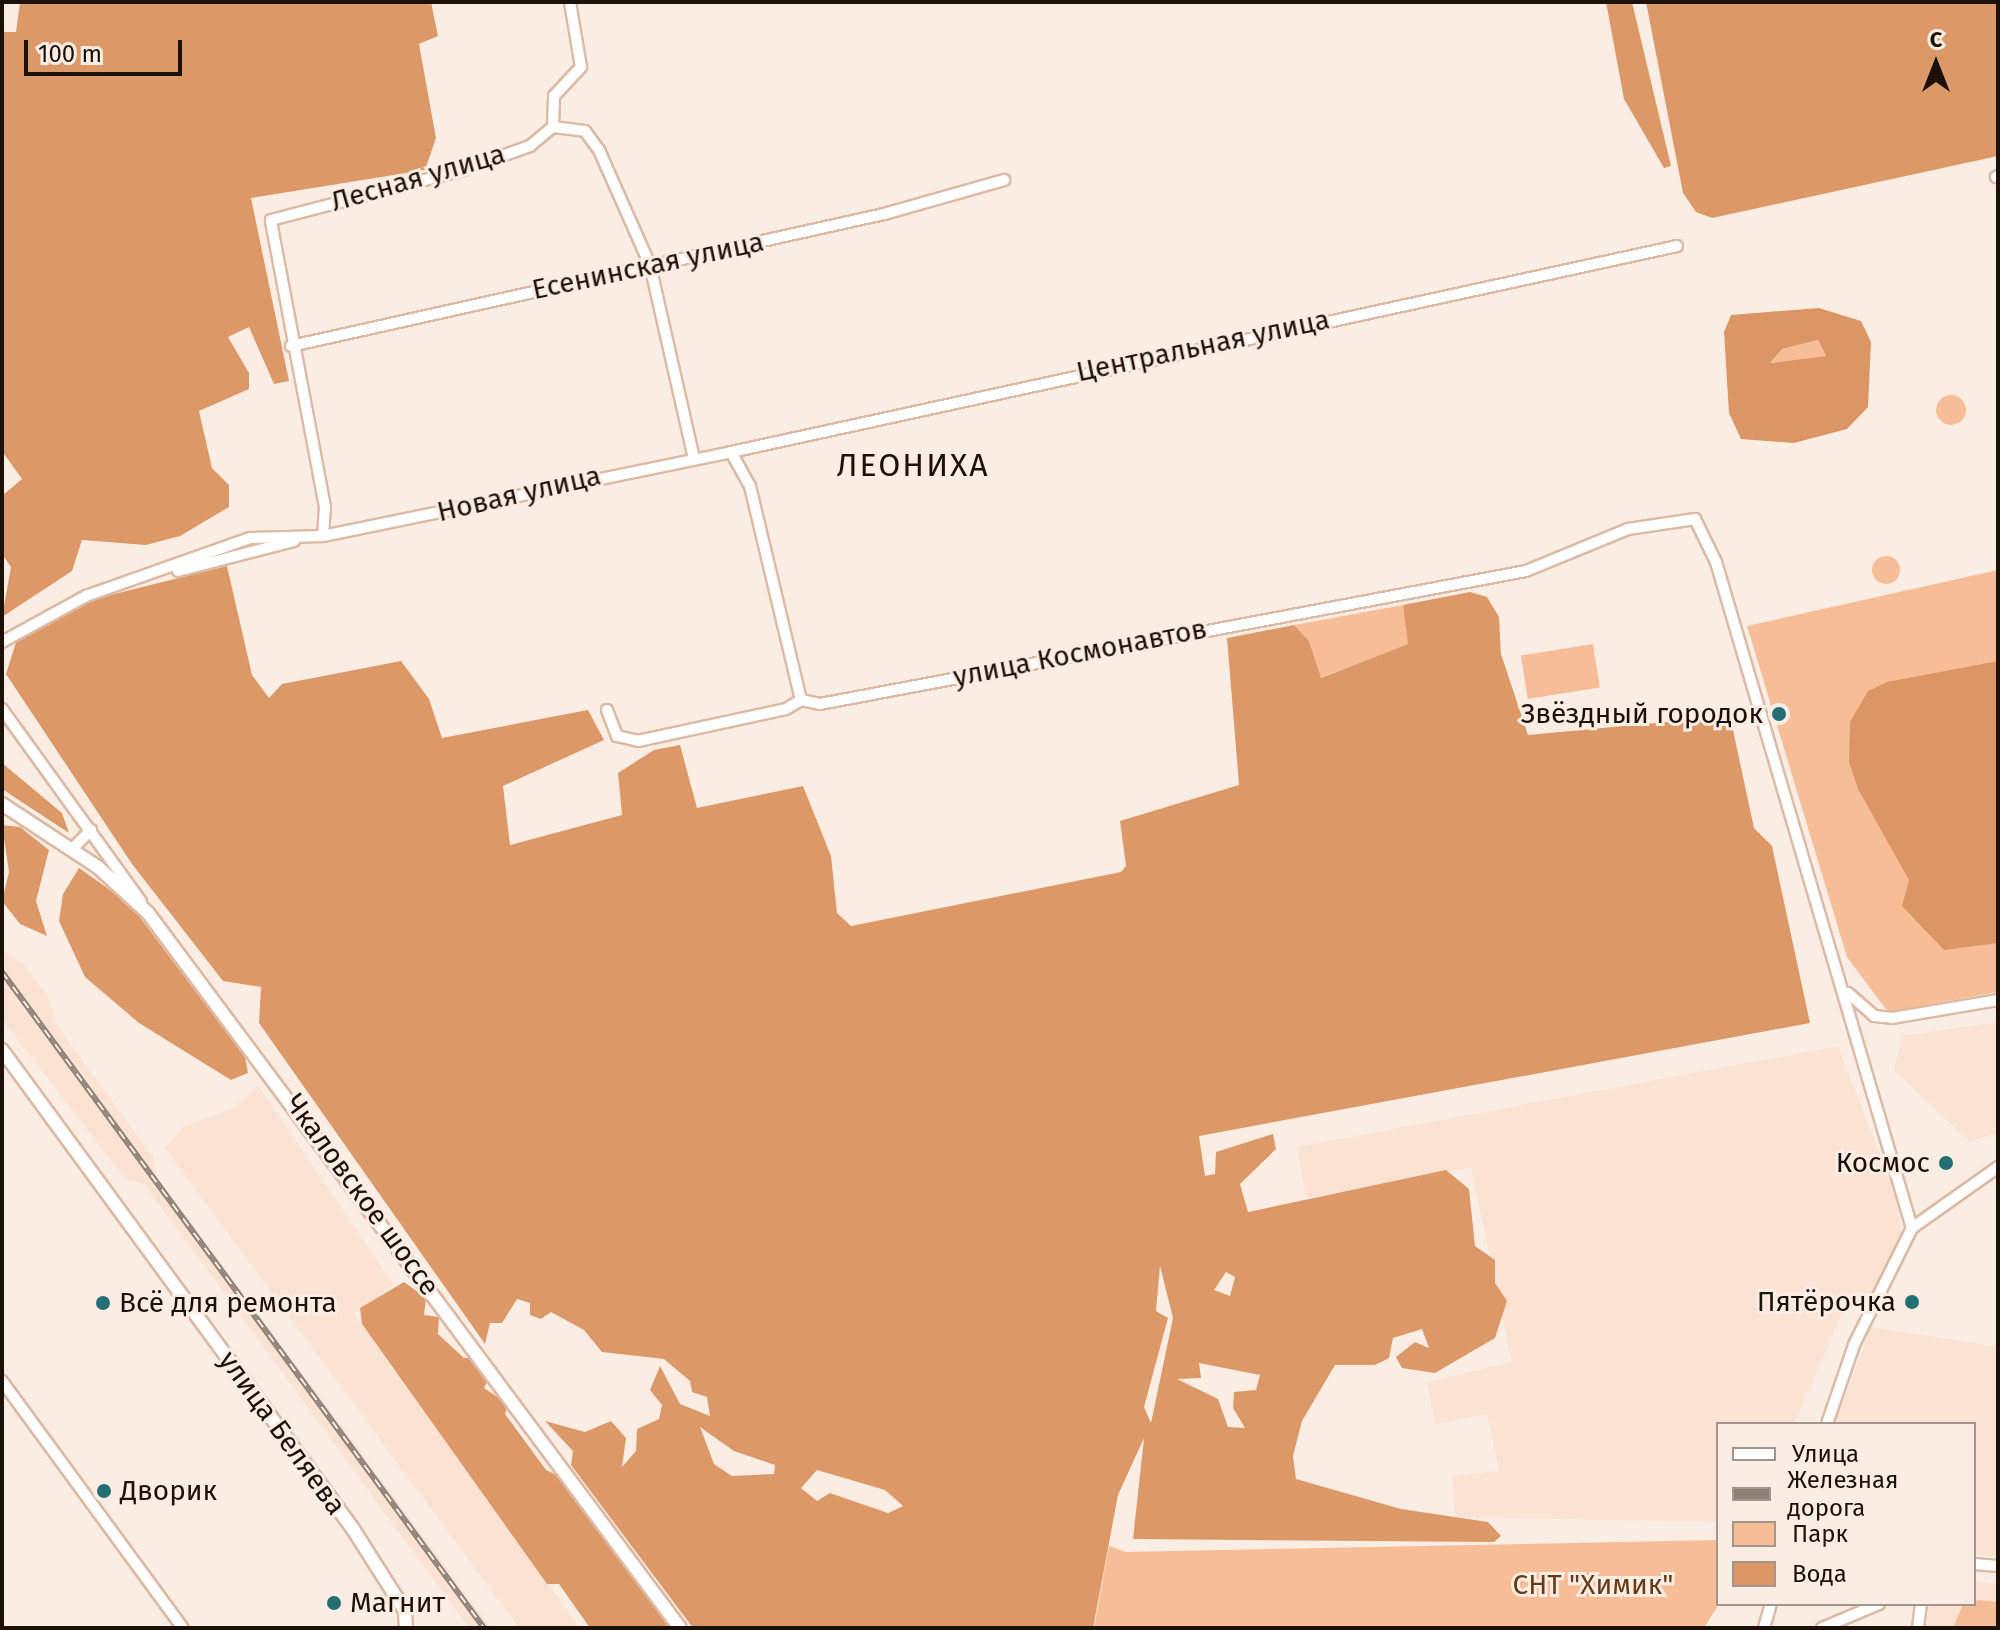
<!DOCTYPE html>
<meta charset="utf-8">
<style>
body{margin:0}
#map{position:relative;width:2000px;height:1630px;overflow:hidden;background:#faede4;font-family:"Fira Sans",sans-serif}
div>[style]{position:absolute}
.built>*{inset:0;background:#fbe3d3}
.green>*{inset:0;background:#f6bd96;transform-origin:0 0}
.round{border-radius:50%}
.forest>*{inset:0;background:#dd9867}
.water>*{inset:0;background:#dc9666}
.roads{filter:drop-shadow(2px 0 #dcbba6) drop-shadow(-2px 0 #dcbba6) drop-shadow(0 2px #dcbba6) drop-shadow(0 -2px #dcbba6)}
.minor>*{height:10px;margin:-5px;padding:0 5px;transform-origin:5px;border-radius:5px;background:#fff}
.tertiary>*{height:12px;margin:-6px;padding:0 6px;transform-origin:6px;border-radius:6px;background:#fff}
.rail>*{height:6px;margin-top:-3px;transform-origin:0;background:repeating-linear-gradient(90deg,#faede4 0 9px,#8c8077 0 18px);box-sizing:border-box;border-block:2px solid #8c8077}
.dots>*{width:22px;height:22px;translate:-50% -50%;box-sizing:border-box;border:4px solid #faede4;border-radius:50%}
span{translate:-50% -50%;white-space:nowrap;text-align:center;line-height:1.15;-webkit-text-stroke:6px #faede4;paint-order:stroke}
.street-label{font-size:28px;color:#1c1109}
.poi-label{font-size:28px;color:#1c1109}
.right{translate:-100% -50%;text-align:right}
.left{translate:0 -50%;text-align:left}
.park-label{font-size:28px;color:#683a16}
.quarter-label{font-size:32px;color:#1c1109;letter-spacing:2px}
.frame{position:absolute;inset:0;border:4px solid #1c1109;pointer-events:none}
.legend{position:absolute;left:1716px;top:1422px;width:260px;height:184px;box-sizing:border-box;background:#faede4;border:2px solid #a1958c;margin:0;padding:10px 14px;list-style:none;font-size:24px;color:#1c1109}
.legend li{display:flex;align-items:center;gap:16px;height:40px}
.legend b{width:40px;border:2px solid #a1958c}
.north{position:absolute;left:1896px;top:24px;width:80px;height:80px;-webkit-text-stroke:6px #faede4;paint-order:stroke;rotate:0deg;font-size:22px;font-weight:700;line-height:32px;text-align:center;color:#1c1109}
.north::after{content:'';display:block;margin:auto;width:28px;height:36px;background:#1c1109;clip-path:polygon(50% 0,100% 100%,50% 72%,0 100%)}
.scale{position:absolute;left:24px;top:40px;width:158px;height:36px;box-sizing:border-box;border:4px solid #1c1109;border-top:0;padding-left:10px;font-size:24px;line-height:28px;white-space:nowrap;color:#1c1109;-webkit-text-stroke:6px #faede4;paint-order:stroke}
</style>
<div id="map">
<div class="built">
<div style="clip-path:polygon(2px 951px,23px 963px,49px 998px,56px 1024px,153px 1157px,158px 1178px,491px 1628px,469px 1628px,144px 1184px,125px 1179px,2px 1019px)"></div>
<div style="clip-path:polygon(1998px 1022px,1998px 1132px,1970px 1142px,1894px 1070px,1902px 1036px)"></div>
<div style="clip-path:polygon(1838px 1046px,1896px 1196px,1902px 1240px,1868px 1304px,1850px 1295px,1794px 1424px,1718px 1424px,1718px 1522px,1455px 1517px,1452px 1476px,1499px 1471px,1487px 1414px,1435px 1424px,1427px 1382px,1512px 1362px,1471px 1167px,1306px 1198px,1297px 1147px)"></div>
<div style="clip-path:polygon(258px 1085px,394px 1285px,354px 1314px,580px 1628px,519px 1628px,165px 1148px,183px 1127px,233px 1108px)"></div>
<div style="clip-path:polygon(1871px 1327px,1998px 1347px,1998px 1557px,1974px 1554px,1974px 1424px,1835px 1424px)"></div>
<div style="clip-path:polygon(1974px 1581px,1998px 1584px,1998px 1628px,1926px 1628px,1929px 1604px,1974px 1604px)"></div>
</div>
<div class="green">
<div style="clip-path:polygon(1818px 340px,1826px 356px,1770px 363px,1782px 349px)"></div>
<div class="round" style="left:1936px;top:395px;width:30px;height:30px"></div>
<div class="round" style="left:1872px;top:556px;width:28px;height:28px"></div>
<div style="clip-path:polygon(1998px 570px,1998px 992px,1888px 1012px,1847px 957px,1747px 626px)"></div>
<div style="clip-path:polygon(1403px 605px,1409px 644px,1320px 678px,1309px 641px,1294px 625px)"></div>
<div style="left:1593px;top:644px;width:44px;height:73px;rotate:81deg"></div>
<div style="clip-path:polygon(1718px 1540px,1719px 1604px,1704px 1628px,1094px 1628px,1109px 1546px,1126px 1552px)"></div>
<div style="clip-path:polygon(1979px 1600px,1998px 1602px,1998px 1628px,1953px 1628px,1963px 1604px)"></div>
</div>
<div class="forest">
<div style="clip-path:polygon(20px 2px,431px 2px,438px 36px,419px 44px,436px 138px,425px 170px,251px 198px,289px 381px,274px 384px,249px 327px,228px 337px,249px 373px,249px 389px,199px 411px,212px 468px,229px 485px,229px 507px,180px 536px,146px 545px,82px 540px,72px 571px,2px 617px,11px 567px,2px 554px,2px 496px,22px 479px,2px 451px,2px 32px,16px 32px)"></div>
<div style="clip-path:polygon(1606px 2px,1632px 2px,1671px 166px,1664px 168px,1624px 99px)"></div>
<div style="clip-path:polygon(1646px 2px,1998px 2px,1998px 156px,1712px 218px,1696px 212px,1683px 193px)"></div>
<div style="clip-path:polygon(evenodd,227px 566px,252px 675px,269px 698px,282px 684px,401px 661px,429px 699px,442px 738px,588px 710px,604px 740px,503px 786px,510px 845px,622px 815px,618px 773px,654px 750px,680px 745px,697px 808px,803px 786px,831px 856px,837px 913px,851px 926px,1121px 872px,1126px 866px,1120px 821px,1239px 785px,1227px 638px,1294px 625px,1309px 641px,1321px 678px,1408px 644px,1403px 605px,1470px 592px,1487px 597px,1499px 617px,1501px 654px,1528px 735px,1730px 716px,1754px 828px,1772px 846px,1810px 1023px,1199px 1136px,1205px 1176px,1215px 1174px,1216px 1152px,1273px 1134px,1276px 1149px,1240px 1184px,1248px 1212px,1446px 1170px,1469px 1189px,1475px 1246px,1495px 1260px,1495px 1283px,1507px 1301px,1495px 1338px,1435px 1373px,1402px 1368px,1396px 1357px,1415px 1342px,1429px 1348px,1422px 1329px,1393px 1338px,1389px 1358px,1375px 1365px,1335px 1365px,1302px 1421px,1293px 1456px,1296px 1479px,1401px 1509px,1488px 1522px,1501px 1536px,1494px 1542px,1133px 1539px,1144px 1438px,1118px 1495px,1093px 1628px,693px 1628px,571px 1465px,573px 1451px,545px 1421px,585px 1432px,611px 1421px,626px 1438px,622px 1467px,636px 1451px,637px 1429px,659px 1419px,662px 1405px,650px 1390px,660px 1366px,680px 1404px,710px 1416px,707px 1397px,692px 1392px,690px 1381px,664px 1359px,602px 1352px,584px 1330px,551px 1312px,541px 1319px,530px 1315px,530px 1303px,517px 1299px,502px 1323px,490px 1323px,485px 1344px,259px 1023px,261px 987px,223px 981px,132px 864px,6px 674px,17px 639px,86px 601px,227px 566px,1160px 1266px,1173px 1318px,1151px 1423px,1144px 1407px,1168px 1318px,1156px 1311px,1160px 1266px,227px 566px,1226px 1272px,1235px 1277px,1230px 1296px,1214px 1290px,1226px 1272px,227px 566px,1199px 1363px,1260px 1375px,1256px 1390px,1234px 1392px,1233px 1408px,1245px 1428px,1228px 1427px,1218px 1399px,1177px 1379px,1201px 1378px,1199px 1363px,227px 566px,700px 1427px,734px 1451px,775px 1465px,774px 1474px,732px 1476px,714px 1464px,700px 1427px,227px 566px,817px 1470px,885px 1490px,903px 1506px,888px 1513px,830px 1493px,817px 1501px,801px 1488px,817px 1470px)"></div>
<div style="clip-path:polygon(2px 763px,62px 813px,69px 833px,2px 789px)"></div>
<div style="clip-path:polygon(2px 825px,20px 827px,49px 850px,36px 901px,47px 936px,20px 924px,2px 901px,9px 872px)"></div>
<div style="clip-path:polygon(79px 868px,130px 904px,245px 1057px,248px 1073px,231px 1080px,139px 1023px,85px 977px,59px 921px,63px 894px)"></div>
<div style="clip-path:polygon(404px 1282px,426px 1298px,424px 1315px,439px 1317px,438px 1334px,464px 1358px,475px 1358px,489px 1378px,484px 1388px,508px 1404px,505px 1414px,546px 1470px,563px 1478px,672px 1628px,590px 1628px,559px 1584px,547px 1584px,362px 1324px,360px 1308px)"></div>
</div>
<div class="water">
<div style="clip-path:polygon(evenodd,1819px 308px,1861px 321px,1871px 342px,1868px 407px,1847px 429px,1794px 443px,1741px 439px,1729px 413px,1724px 332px,1731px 315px,1819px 308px,1818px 340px,1826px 356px,1770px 363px,1782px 349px,1818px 340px)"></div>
<div style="clip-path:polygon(1998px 661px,1998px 943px,1944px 950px,1902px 906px,1909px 880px,1858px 789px,1849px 762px,1850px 722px,1868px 691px,1887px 682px)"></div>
</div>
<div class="roads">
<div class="minor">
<div style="left:553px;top:127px;width:32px;rotate:7deg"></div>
<div style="left:585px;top:131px;width:24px;rotate:54deg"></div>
<div style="left:599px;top:150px;width:126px;rotate:66.1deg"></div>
<div style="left:650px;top:265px;width:195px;rotate:77.2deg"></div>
<div style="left:553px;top:127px;width:31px;rotate:-88deg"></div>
<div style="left:554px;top:96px;width:40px;rotate:-47deg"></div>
<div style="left:581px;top:67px;width:66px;rotate:-99.6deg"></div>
<div style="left:1996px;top:177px;width:2px;rotate:-27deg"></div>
<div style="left:291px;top:346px;width:608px;rotate:-12.55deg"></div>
<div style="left:884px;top:214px;width:125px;rotate:-15.8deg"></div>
<div style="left:731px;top:452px;width:968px;rotate:-12.28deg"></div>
<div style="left:731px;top:452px;width:39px;rotate:61deg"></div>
<div style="left:750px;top:486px;width:220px;rotate:76.6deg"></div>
<div style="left:323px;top:536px;width:29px;rotate:-86deg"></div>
<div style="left:325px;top:507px;width:292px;rotate:-100.7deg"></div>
<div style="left:271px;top:220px;width:198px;rotate:-14.6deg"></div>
<div style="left:463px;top:170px;width:71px;rotate:-19.7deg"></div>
<div style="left:530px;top:146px;width:30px;rotate:-40deg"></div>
<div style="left:178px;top:571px;width:120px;rotate:-14.5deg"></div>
<div style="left:2px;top:642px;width:96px;rotate:-28.7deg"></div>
<div style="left:86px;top:596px;width:174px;rotate:-19.5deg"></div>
<div style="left:250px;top:538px;width:73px;rotate:-1.6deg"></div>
<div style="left:323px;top:536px;width:417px;rotate:-11.6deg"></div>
<div style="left:801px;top:700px;width:19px;rotate:12deg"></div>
<div style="left:820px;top:704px;width:718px;rotate:-10.67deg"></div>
<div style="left:1526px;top:571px;width:110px;rotate:-22.4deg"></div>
<div style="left:1628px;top:529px;width:68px;rotate:-8.5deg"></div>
<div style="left:1695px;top:519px;width:48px;rotate:64deg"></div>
<div style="left:1716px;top:562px;width:694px;rotate:73.6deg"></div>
<div style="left:1912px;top:1228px;width:131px;rotate:116.4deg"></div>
<div style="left:1854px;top:1345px;width:83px;rotate:108.9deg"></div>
<div style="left:2px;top:709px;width:238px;rotate:54.2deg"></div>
<div style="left:607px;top:710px;width:28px;rotate:69deg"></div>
<div style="left:617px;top:736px;width:22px;rotate:13deg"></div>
<div style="left:638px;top:741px;width:151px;rotate:-12.2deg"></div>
<div style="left:786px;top:709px;width:17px;rotate:-31deg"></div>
<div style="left:72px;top:849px;width:27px;rotate:-45deg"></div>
<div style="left:1848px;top:993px;width:35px;rotate:41deg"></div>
<div style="left:1874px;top:1016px;width:18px;rotate:6deg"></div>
<div style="left:1892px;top:1018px;width:108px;rotate:-9.6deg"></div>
<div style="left:1912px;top:1228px;width:105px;rotate:-35.3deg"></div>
<div style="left:2px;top:1381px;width:306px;rotate:53.8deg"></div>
<div style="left:1974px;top:1564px;width:24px;rotate:5deg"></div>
<div style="left:1764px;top:1628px;width:25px;rotate:-74deg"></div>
<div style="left:1822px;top:1628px;width:62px;rotate:-22.8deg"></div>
<div style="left:1918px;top:1628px;width:24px;rotate:-83deg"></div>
</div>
<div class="tertiary">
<div style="left:2px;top:804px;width:116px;rotate:33.4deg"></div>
<div style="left:99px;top:868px;width:67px;rotate:42.6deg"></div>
<div style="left:148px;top:913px;width:891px;rotate:53.35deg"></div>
<div style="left:2px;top:1050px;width:594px;rotate:53.77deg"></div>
<div style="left:353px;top:1529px;width:97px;rotate:57.6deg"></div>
<div style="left:405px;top:1611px;width:17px;rotate:87deg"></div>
</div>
</div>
<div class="rail">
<div style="left:2px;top:972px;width:814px;rotate:53.69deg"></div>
</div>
<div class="dots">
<div style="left:1779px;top:714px;background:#246e76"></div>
<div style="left:1946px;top:1163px;background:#246e76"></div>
<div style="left:1912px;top:1302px;background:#246e76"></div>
<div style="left:103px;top:1303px;background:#246e76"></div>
<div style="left:104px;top:1491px;background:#246e76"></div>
<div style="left:334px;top:1603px;background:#246e76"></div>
</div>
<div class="street-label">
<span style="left:418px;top:178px;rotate:-16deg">Лесная улица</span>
<span style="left:648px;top:266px;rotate:-12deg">Есенинская улица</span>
<span style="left:1203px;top:346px;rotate:-12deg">Центральная улица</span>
<span style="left:519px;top:494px;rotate:-13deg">Новая улица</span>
<span style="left:1080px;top:653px;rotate:-11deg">улица Космонавтов</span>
<span style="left:362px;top:1195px;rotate:54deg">Чкаловское шоссе</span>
<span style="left:282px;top:1433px;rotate:54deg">улица Беляева</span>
</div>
<div class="poi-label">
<span class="right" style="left:1763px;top:714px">Звёздный городок</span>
<span class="right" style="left:1930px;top:1163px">Космос</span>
<span class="right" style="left:1896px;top:1302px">Пятёрочка</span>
<span class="left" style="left:119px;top:1303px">Всё для ремонта</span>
<span class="left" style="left:120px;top:1491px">Дворик</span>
<span class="left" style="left:350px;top:1603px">Магнит</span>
</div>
<div class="park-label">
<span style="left:1593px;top:1585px">СНТ "Химик"</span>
</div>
<div class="quarter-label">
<span style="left:913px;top:465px">ЛЕОНИХА</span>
</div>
<div class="frame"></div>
<ul class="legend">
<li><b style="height:10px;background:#fff"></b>Улица</li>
<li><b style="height:10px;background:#8c8077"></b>Железная дорога</li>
<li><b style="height:22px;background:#f6bd96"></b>Парк</li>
<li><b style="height:22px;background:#dc9666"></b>Вода</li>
</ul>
<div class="north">С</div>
<div class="scale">100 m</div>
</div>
